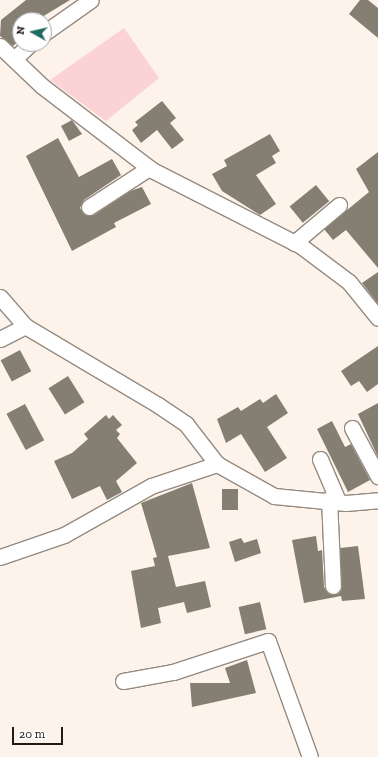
<!DOCTYPE html>
<style>
body{margin:0}
#map{position:relative;width:378px;height:757px;overflow:hidden;background:#fdf3ea;font-family:"Zilla Slab",serif}
div>[style]{position:absolute}
.green>*{inset:0;background:#fbd3d7}
.building>*{inset:0;background:#847f72;transform-origin:0 0}
.roads{filter:drop-shadow(1px 0 #958a80) drop-shadow(-1px 0 #958a80) drop-shadow(0 1px #958a80) drop-shadow(0 -1px #958a80)}
.street>*{height:15px;margin:-7.5px;padding:0 7.5px;transform-origin:7.5px;border-radius:7.5px;background:#fff}
span{translate:-50% -50%;white-space:nowrap;text-align:center;line-height:1.15;-webkit-text-stroke:3px #fff;paint-order:stroke}
.north{position:absolute;left:12px;top:12px;width:40px;height:40px;box-sizing:border-box;background:#fff;border:1px solid #a5a4a2;border-radius:50%;rotate:278deg;font-size:11px;font-weight:700;line-height:16px;text-align:center;color:#1f1b17}
.north::after{content:'';display:block;margin:auto;width:14px;height:18px;background:#216a61;clip-path:polygon(50% 0,100% 100%,50% 72%,0 100%)}
.scale{position:absolute;left:12px;top:727px;width:51px;height:18px;box-sizing:border-box;border:2px solid #1f1b17;border-top:0;padding-left:5px;font-size:12px;line-height:14px;white-space:nowrap;color:#1f1b17;-webkit-text-stroke:3px #fff;paint-order:stroke}
</style>
<div id="map">
<div class="green">
<div style="clip-path:polygon(124px 28px,159px 78px,106px 121px,50px 80px)"></div>
</div>
<div class="building">
<div style="clip-path:polygon(26px 0,70px 0,42px 17px,39px 13px,31px 20px,20px 20px,20px 40px,13px 46px,0 36px,1px 20px)"></div>
<div style="clip-path:polygon(360px 0,368px 0,378px 8px,378px 38px,349px 14px)"></div>
<div style="clip-path:polygon(162px 101px,176px 118px,170px 123px,184px 140px,172px 149px,157px 130px,141px 143px,132px 130px,138px 125px,135px 122px)"></div>
<div style="clip-path:polygon(72px 120px,82px 134px,69px 141px,61px 126px)"></div>
<div style="clip-path:polygon(270px 134px,280px 151px,272px 156px,276px 163px,256px 175px,276px 204px,260px 215px,222px 191px,212px 174px,227px 166px,224px 160px)"></div>
<div style="clip-path:polygon(58px 138px,79px 177px,112px 159px,121px 175px,84px 200px,80px 208px,85px 215px,94px 215px,130px 191px,142px 187px,151px 204px,114px 223px,116px 227px,72px 251px,26px 156px)"></div>
<div style="clip-path:polygon(378px 152px,378px 268px,346px 230px,333px 240px,324px 229px,369px 192px,356px 169px)"></div>
<div style="left:316px;top:185px;width:21px;height:34px;rotate:51deg"></div>
<div style="clip-path:polygon(378px 272px,378px 304px,362px 283px)"></div>
<div style="clip-path:polygon(378px 346px,378px 384px,367px 392px,359px 381px,351px 386px,341px 371px)"></div>
<div style="left:20px;top:350px;width:24px;height:22px;rotate:62deg"></div>
<div style="left:68px;top:376px;width:31px;height:23px;rotate:58deg"></div>
<div style="clip-path:polygon(276px 394px,288px 413px,267px 427px,287px 458px,265px 472px,241px 434px,226px 443px,217px 419px,238px 407px,241px 411px,260px 399px,263px 403px)"></div>
<div style="clip-path:polygon(378px 403px,378px 457px,358px 414px)"></div>
<div style="left:25px;top:404px;width:41px;height:21px;rotate:62deg"></div>
<div style="clip-path:polygon(106px 415px,109px 419px,113px 415px,122px 425px,116px 430px,120px 434px,117px 438px,137px 463px,116px 481px,122px 492px,107px 500px,100px 486px,72px 499px,54px 461px,72px 453px,88px 439px,84px 434px)"></div>
<div style="clip-path:polygon(332px 421px,345px 447px,351px 444px,370px 480px,348px 492px,317px 429px)"></div>
<div style="clip-path:polygon(192px 483px,210px 548px,168px 556px,176px 587px,205px 581px,211px 607px,187px 613px,184px 602px,158px 608px,161px 623px,141px 628px,131px 571px,155px 566px,153px 558px,157px 557px,141px 503px)"></div>
<div style="left:222px;top:489px;width:16px;height:21px"></div>
<div style="clip-path:polygon(316px 536px,318px 551px,322px 550px,324px 587px,329px 594px,341px 590px,340px 548px,358px 546px,365px 599px,342px 601px,341px 596px,304px 603px,292px 540px)"></div>
<div style="clip-path:polygon(241px 538px,244px 543px,257px 539px,261px 553px,235px 562px,229px 542px)"></div>
<div style="left:260px;top:602px;width:28px;height:22px;rotate:77deg"></div>
<div style="clip-path:polygon(247px 660px,256px 693px,192px 707px,190px 683px,230px 683px,225px 668px)"></div>
</div>
<div class="roads">
<div class="street">
<div style="left:44px;top:33px;width:57px;rotate:-35.1deg"></div>
<div style="left:0;top:46px;width:58px;rotate:43.6deg"></div>
<div style="left:42px;top:86px;width:138px;rotate:37.4deg"></div>
<div style="left:152px;top:170px;width:167px;rotate:27deg"></div>
<div style="left:301px;top:246px;width:60px;rotate:36.9deg"></div>
<div style="left:349px;top:282px;width:46px;rotate:51.1deg"></div>
<div style="left:14px;top:59px;width:22px;rotate:-43deg"></div>
<div style="left:89px;top:207px;width:72px;rotate:-33deg"></div>
<div style="left:294px;top:243px;width:59px;rotate:-40.2deg"></div>
<div style="left:0;top:297px;width:38px;rotate:49deg"></div>
<div style="left:25px;top:326px;width:155px;rotate:30.7deg"></div>
<div style="left:158px;top:405px;width:34px;rotate:34deg"></div>
<div style="left:186px;top:424px;width:51px;rotate:52.2deg"></div>
<div style="left:217px;top:464px;width:65px;rotate:29.3deg"></div>
<div style="left:274px;top:496px;width:72px;rotate:5.6deg"></div>
<div style="left:346px;top:503px;width:32px;rotate:-5deg"></div>
<div style="left:0;top:339px;width:28px;rotate:-27deg"></div>
<div style="left:352px;top:428px;width:55px;rotate:61.6deg"></div>
<div style="left:320px;top:459px;width:46px;rotate:66.8deg"></div>
<div style="left:329px;top:499px;width:87px;rotate:87.4deg"></div>
<div style="left:0;top:557px;width:68px;rotate:-19deg"></div>
<div style="left:64px;top:535px;width:100px;rotate:-29.4deg"></div>
<div style="left:151px;top:486px;width:70px;rotate:-18.4deg"></div>
<div style="left:123px;top:681px;width:51px;rotate:-10.2deg"></div>
<div style="left:173px;top:672px;width:100px;rotate:-18.1deg"></div>
<div style="left:268px;top:641px;width:123px;rotate:70.1deg"></div>
</div>
</div>
<div class="north">N</div>
<div class="scale">20 m</div>
</div>
